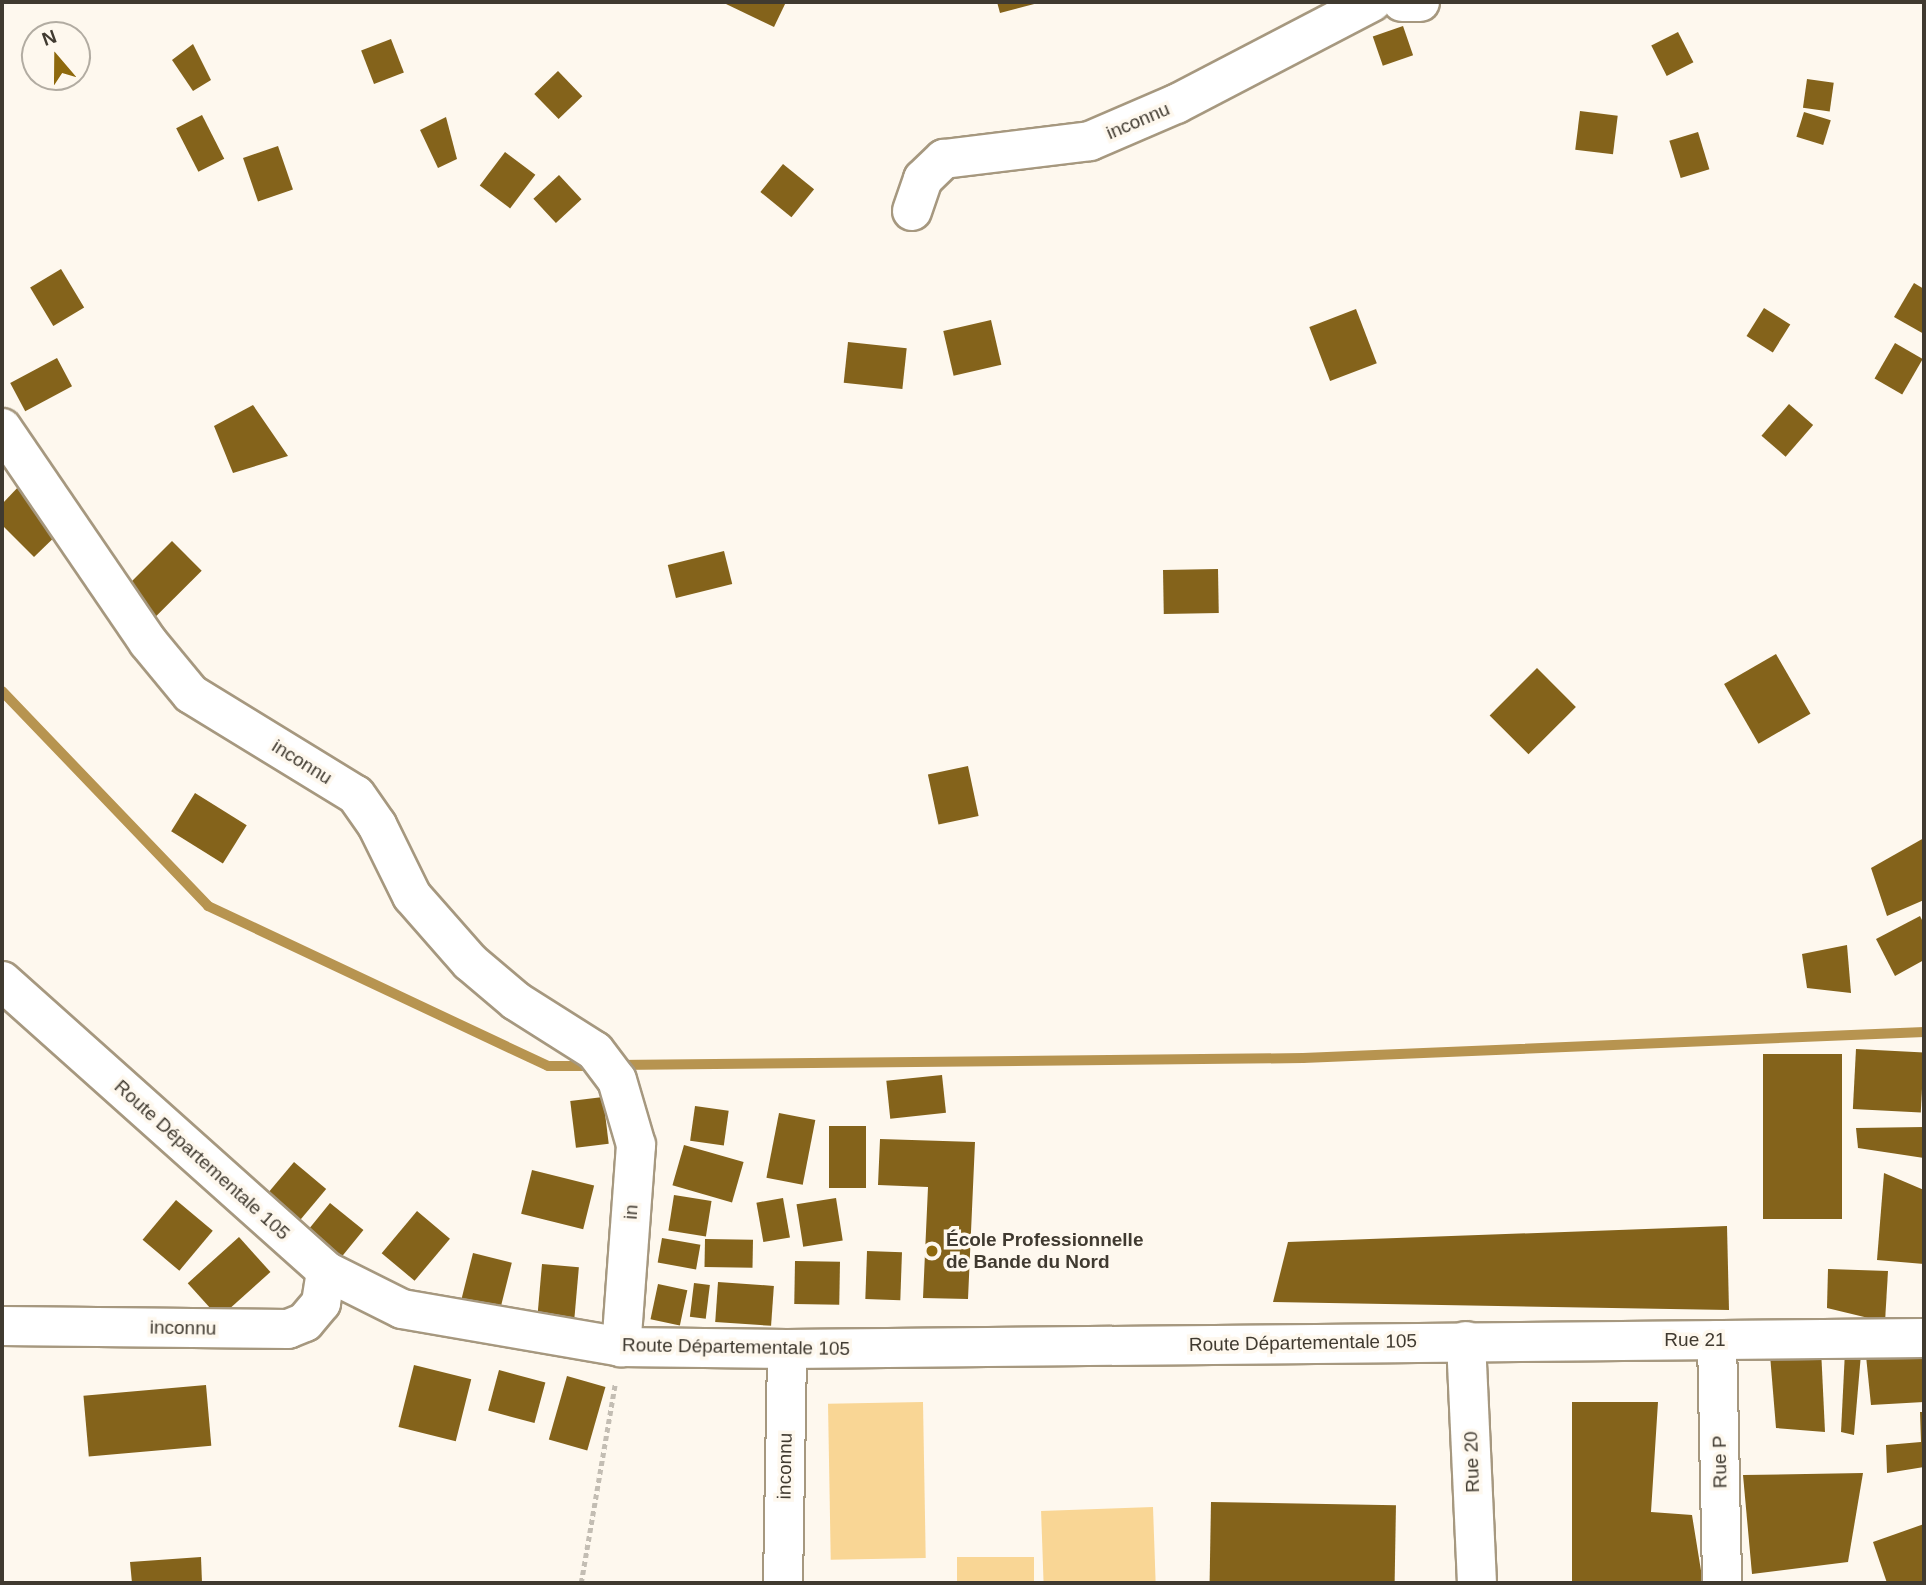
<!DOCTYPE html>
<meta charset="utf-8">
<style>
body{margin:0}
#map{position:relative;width:1926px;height:1585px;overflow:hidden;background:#fef8ee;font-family:Helvetica,sans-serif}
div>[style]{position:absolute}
.green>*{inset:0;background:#f9d695;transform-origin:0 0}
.stream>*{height:10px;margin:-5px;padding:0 5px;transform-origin:5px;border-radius:5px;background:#b79450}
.building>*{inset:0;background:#84631b;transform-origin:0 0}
.path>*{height:4.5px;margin-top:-2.25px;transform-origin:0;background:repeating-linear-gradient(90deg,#c3bdb3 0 5px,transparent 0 8.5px)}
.roads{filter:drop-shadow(2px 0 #a6987f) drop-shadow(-2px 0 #a6987f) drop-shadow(0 2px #a6987f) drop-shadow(0 -2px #a6987f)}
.minor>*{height:38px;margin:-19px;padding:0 19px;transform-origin:19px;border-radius:19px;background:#fff}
.tertiary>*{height:38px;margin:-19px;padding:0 19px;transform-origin:19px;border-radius:19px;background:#fff}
.dots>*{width:19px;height:19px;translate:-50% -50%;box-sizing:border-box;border:4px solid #fef8ee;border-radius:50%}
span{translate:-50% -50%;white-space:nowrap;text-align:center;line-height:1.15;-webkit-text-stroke:7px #fef8ee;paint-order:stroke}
.street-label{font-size:19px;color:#403a30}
.poi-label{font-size:19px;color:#403a30;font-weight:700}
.left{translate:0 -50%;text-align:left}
.frame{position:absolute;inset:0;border:4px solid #403a30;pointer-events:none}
.north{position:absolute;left:21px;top:21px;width:70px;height:70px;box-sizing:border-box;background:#fef8ee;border:2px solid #b2aca2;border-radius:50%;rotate:340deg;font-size:19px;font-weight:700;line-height:28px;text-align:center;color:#403a30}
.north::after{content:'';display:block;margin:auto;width:24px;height:32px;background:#8e690d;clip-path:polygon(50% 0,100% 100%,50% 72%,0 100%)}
</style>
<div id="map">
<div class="green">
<div style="left:923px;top:1402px;width:156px;height:95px;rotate:89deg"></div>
<div style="left:1153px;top:1507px;width:76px;height:112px;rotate:88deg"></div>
<div style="left:957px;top:1557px;width:77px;height:26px"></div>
</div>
<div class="stream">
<div style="left:2px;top:691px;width:298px;rotate:46.2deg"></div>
<div style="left:208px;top:906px;width:376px;rotate:25.2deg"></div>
<div style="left:548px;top:1066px;width:48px"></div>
<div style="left:616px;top:1065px;width:687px;rotate:-0.58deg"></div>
<div style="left:1303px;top:1058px;width:622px;rotate:-2.4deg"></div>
</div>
<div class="building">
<div style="clip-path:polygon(727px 2px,786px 2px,774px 27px,726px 4px)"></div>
<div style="clip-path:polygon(997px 2px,1038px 2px,1038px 3px,1000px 13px)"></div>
<div style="left:1403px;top:26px;width:31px;height:32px;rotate:71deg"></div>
<div style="left:1678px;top:32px;width:34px;height:30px;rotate:63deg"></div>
<div style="left:391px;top:39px;width:36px;height:32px;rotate:69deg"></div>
<div style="clip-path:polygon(193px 44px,211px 80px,193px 91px,172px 60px)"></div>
<div style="left:558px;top:71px;width:35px;height:33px;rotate:46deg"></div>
<div style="left:1807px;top:79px;width:27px;height:29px;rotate:8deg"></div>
<div style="left:1580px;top:111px;width:38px;height:39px;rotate:7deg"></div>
<div style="left:1804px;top:112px;width:28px;height:26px;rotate:17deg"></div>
<div style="left:202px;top:115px;width:49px;height:29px;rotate:63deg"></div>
<div style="clip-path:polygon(446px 117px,457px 159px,438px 168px,420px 130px)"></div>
<div style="left:1698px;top:132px;width:39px;height:30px;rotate:73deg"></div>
<div style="left:278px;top:146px;width:46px;height:37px;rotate:71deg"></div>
<div style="left:505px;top:152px;width:38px;height:42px;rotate:37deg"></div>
<div style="left:783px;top:164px;width:40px;height:36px;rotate:39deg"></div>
<div style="left:559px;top:175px;width:33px;height:35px;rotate:47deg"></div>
<div style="left:61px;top:269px;width:45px;height:36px;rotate:59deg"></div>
<div style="clip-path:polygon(1914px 283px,1924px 289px,1924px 334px,1894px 317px)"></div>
<div style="left:1764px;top:308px;width:31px;height:33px;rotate:32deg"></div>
<div style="left:1356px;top:309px;width:58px;height:50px;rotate:69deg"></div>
<div style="left:991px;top:320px;width:46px;height:49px;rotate:77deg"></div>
<div style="left:848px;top:342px;width:59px;height:41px;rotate:6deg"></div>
<div style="left:1895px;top:343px;width:32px;height:41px;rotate:30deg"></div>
<div style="left:57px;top:358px;width:32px;height:53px;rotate:62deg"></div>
<div style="left:1789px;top:404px;width:32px;height:42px;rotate:41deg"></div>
<div style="clip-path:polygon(253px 405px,288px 456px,233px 473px,214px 426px)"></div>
<div style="clip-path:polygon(21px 484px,65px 527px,34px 557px,2px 525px,2px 504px)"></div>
<div style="left:172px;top:541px;width:42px;height:66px;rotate:45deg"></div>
<div style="left:724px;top:551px;width:34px;height:58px;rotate:76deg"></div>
<div style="left:1218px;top:569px;width:44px;height:55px;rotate:89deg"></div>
<div style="left:1776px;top:654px;width:69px;height:60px;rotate:60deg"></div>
<div style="left:1537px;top:668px;width:55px;height:67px;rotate:45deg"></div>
<div style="left:968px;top:766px;width:51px;height:41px;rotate:78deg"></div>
<div style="left:195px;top:793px;width:61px;height:45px;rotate:32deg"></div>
<div style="clip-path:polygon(1924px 838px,1924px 900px,1887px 916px,1871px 868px)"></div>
<div style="clip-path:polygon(1920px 916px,1924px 924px,1924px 960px,1895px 976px,1876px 939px)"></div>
<div style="clip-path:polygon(1847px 945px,1851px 993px,1807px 988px,1802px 954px)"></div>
<div style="left:1856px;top:1049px;width:68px;height:60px;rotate:3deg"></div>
<div style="left:1763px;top:1054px;width:79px;height:165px"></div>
<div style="left:942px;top:1075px;width:38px;height:56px;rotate:84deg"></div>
<div style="left:603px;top:1097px;width:47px;height:33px;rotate:83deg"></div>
<div style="left:695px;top:1106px;width:34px;height:35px;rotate:8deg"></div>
<div style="left:779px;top:1113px;width:37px;height:66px;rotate:11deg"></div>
<div style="left:829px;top:1126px;width:37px;height:62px"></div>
<div style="clip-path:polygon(1924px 1127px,1924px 1158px,1858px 1148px,1856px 1128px)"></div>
<div style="clip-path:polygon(880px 1139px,975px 1142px,968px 1299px,923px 1298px,928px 1187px,878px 1185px)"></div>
<div style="left:684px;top:1145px;width:62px;height:42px;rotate:16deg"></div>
<div style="left:294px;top:1162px;width:42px;height:48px;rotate:40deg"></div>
<div style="left:532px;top:1170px;width:64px;height:45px;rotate:14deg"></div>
<div style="clip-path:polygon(1884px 1173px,1924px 1190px,1924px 1264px,1877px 1260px)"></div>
<div style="left:674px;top:1195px;width:38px;height:36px;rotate:9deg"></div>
<div style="left:783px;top:1198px;width:40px;height:27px;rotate:80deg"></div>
<div style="left:836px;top:1198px;width:43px;height:40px;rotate:81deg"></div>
<div style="left:176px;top:1200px;width:48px;height:52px;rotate:40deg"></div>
<div style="left:330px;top:1203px;width:43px;height:39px;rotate:39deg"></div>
<div style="left:417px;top:1211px;width:43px;height:55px;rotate:40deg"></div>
<div style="clip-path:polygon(1727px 1226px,1729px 1310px,1273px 1302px,1288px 1242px)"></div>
<div style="left:239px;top:1237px;width:47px;height:69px;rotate:48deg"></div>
<div style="left:662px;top:1238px;width:39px;height:25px;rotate:10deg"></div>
<div style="left:705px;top:1239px;width:48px;height:28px;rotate:1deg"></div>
<div style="left:867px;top:1251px;width:35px;height:48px;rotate:2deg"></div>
<div style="left:473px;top:1253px;width:40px;height:65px;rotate:14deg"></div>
<div style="left:795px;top:1261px;width:45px;height:43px;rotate:1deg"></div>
<div style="left:542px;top:1264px;width:37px;height:60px;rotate:5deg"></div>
<div style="clip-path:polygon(1828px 1269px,1888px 1271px,1885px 1322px,1827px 1308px)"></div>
<div style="left:718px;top:1282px;width:56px;height:40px;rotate:4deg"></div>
<div style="left:694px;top:1283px;width:16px;height:34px;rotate:7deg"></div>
<div style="left:658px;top:1284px;width:30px;height:36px;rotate:12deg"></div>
<div style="clip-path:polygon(1821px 1349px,1825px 1432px,1776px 1428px,1770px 1355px)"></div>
<div style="clip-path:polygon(1924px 1349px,1924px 1402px,1871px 1405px,1866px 1356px)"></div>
<div style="clip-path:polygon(1845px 1351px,1861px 1354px,1854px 1435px,1841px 1432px)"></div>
<div style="left:414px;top:1365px;width:59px;height:64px;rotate:14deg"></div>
<div style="left:499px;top:1370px;width:48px;height:42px;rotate:15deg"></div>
<div style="left:567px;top:1376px;width:40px;height:66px;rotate:16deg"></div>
<div style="left:206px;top:1385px;width:61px;height:123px;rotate:85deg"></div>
<div style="clip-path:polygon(1572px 1402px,1658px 1402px,1651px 1512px,1692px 1515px,1703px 1583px,1572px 1583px)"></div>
<div style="clip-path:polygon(1920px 1412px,1924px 1412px,1924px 1467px,1887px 1473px,1886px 1445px,1921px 1442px)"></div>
<div style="clip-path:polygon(1863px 1473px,1848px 1562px,1752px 1574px,1743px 1475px)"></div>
<div style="left:1211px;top:1502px;width:185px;height:81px;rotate:1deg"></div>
<div style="clip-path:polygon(1924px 1524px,1924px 1583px,1887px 1583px,1873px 1542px)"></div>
<div style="clip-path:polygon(201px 1557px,202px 1583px,132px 1583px,130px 1562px)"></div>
</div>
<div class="path">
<div style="left:581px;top:1583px;width:202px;rotate:-80.3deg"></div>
</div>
<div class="roads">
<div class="minor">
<div style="left:1402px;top:2px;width:18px"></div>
<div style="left:912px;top:211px;width:34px;rotate:-71deg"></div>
<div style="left:923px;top:179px;width:29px;rotate:-44deg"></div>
<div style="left:944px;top:159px;width:147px;rotate:-7deg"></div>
<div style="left:1090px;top:141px;width:94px;rotate:-23.3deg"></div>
<div style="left:1176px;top:104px;width:221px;rotate:-27.5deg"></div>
<div style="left:2px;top:428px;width:259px;rotate:55.7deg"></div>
<div style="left:148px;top:642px;width:67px;rotate:50.4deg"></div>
<div style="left:191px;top:694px;width:193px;rotate:31.5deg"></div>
<div style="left:356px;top:795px;width:37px;rotate:55deg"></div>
<div style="left:377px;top:825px;width:79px;rotate:63.8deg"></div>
<div style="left:412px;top:896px;width:88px;rotate:48.7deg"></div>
<div style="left:470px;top:962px;width:60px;rotate:40.3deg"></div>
<div style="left:516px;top:1001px;width:93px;rotate:32.3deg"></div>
<div style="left:595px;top:1051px;width:36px;rotate:53deg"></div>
<div style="left:617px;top:1080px;width:68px;rotate:73.7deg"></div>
<div style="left:636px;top:1145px;width:203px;rotate:94.2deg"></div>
<div style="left:2px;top:1326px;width:286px;rotate:0.6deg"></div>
<div style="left:288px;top:1329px;width:18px;rotate:-22deg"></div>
<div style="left:305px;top:1322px;width:25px;rotate:-50deg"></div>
<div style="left:321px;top:1303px;width:32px;rotate:-81deg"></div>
<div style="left:1717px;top:1340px;width:243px;rotate:88.8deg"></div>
<div style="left:1466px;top:1341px;width:242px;rotate:87.4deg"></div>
<div style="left:783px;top:1583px;width:234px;rotate:-89deg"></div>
</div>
<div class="tertiary">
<div style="left:2px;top:981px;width:435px;rotate:41.8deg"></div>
<div style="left:326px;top:1271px;width:85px;rotate:26.6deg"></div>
<div style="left:402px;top:1309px;width:222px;rotate:9.8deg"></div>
<div style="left:621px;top:1347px;width:166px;rotate:0.7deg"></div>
<div style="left:787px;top:1349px;width:1137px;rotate:-0.55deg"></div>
</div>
</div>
<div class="dots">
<div style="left:932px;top:1251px;background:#8e690d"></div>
</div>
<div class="street-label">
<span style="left:1138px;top:121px;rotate:-23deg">inconnu</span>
<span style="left:302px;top:762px;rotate:32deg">inconnu</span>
<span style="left:202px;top:1160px;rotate:42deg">Route Départementale 105</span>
<span style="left:631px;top:1212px;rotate:-86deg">in</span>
<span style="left:183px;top:1328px;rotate:1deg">inconnu</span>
<span style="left:1695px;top:1340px">Rue 21</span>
<span style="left:1303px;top:1343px;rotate:-1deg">Route Départementale 105</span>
<span style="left:736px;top:1347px;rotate:1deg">Route Départementale 105</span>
<span style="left:1472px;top:1462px;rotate:-92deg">Rue 20</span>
<span style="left:1720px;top:1462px;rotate:-91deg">Rue P</span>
<span style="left:785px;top:1466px;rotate:-89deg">inconnu</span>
</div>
<div class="poi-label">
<span class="left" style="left:946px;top:1251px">École Professionnelle<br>de Bande du Nord</span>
</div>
<div class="frame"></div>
<div class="north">N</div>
</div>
